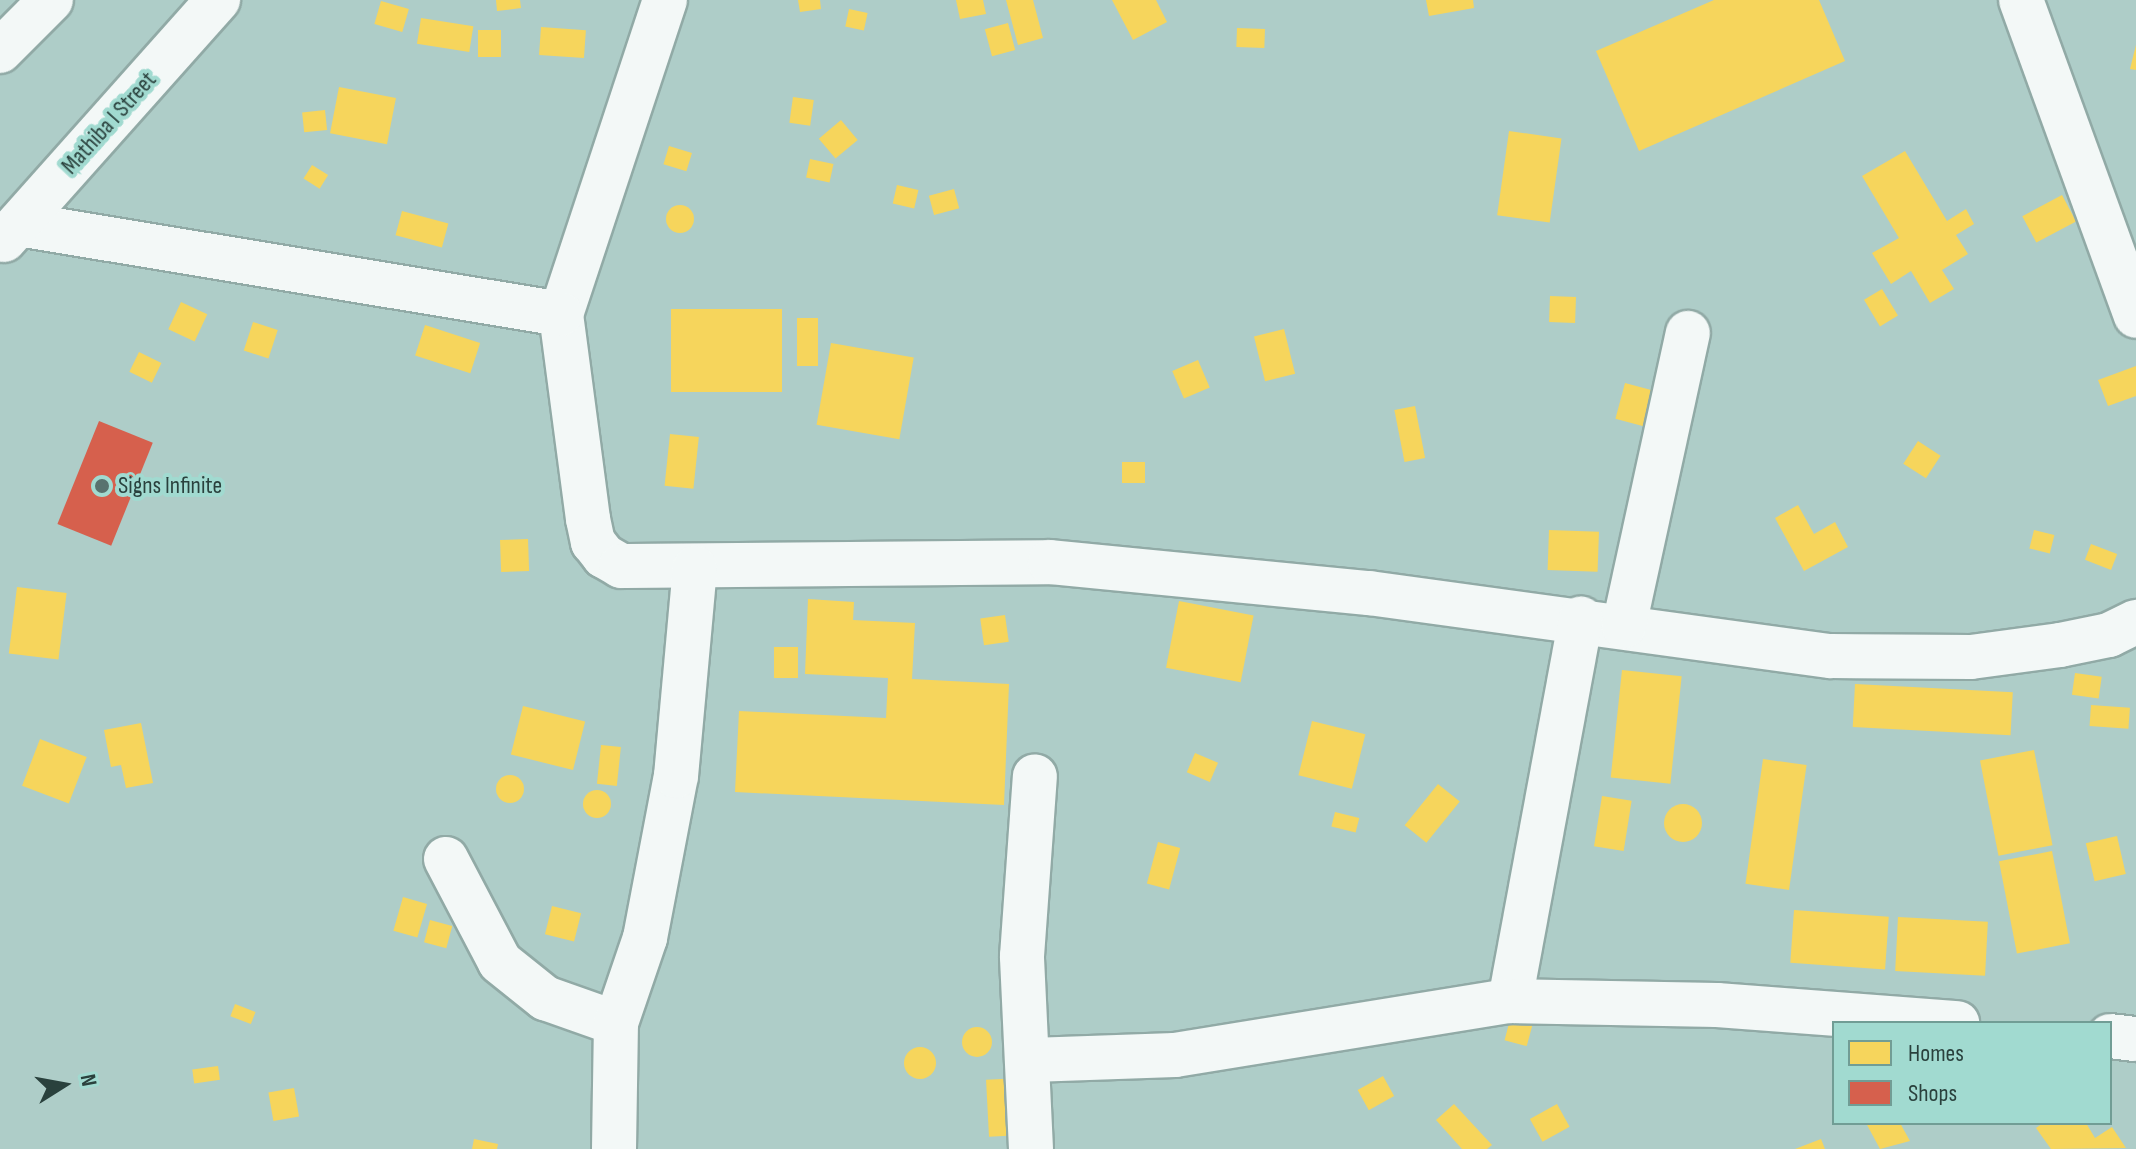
<!DOCTYPE html>
<style>
body{margin:0}
#map{position:relative;width:2136px;height:1149px;overflow:hidden;background:#aecdc8;font-family:"Sofia Sans Condensed",sans-serif}
div>[style]{position:absolute}
.homes>*{inset:0;background:#f6d55c;transform-origin:0 0}
.round{border-radius:50%}
.shops>*{inset:0;background:#d6604d;transform-origin:0 0}
.roads{filter:drop-shadow(2px 0 #91aaa6) drop-shadow(-2px 0 #91aaa6) drop-shadow(0 2px #91aaa6) drop-shadow(0 -2px #91aaa6)}
.minor>*{height:44px;margin:-22px;padding:0 22px;transform-origin:22px;border-radius:22px;background:#f3f8f7}
.dots>*{width:22px;height:22px;translate:-50% -50%;box-sizing:border-box;border:4px solid #a1dad0;border-radius:50%}
span{translate:-50% -50%;white-space:nowrap;text-align:center;line-height:1.15;-webkit-text-stroke:8px #a1dad0;paint-order:stroke}
.street-label{font-size:24px;color:#2a413d}
.poi-label{font-size:24px;color:#2a413d}
.left{translate:0 -50%;text-align:left}
.legend{position:absolute;left:1832px;top:1021px;width:280px;height:104px;box-sizing:border-box;background:#a1dad0;border:2px solid #719d95;margin:0;padding:10px 14px;list-style:none;font-size:24px;color:#2a413d}
.legend li{display:flex;align-items:center;gap:16px;height:40px}
.legend b{width:40px;border:2px solid #719d95}
.north{position:absolute;left:24px;top:1045px;width:80px;height:80px;-webkit-text-stroke:6px #a1dad0;paint-order:stroke;rotate:79deg;font-size:22px;font-weight:700;line-height:32px;text-align:center;color:#2a413d}
.north::after{content:'';display:block;margin:auto;width:28px;height:36px;background:#2a413d;clip-path:polygon(50% 0,100% 100%,50% 72%,0 100%)}
</style>
<div id="map">
<div class="homes">
<div style="clip-path:polygon(496px 0,520px 0,521px 8px,497px 11px)"></div>
<div style="clip-path:polygon(798px 0,820px 0,821px 9px,800px 12px)"></div>
<div style="clip-path:polygon(956px 0,983px 0,986px 14px,960px 19px)"></div>
<div style="clip-path:polygon(1006px 0,1033px 0,1043px 38px,1018px 45px)"></div>
<div style="clip-path:polygon(1112px 0,1156px 0,1167px 22px,1133px 40px)"></div>
<div style="clip-path:polygon(1426px 0,1473px 0,1474px 8px,1429px 16px)"></div>
<div style="clip-path:polygon(1714px 0,1819px 0,1845px 61px,1639px 151px,1596px 51px)"></div>
<div style="left:381px;top:1px;width:29px;height:24px;rotate:16deg"></div>
<div style="left:849px;top:9px;width:19px;height:18px;rotate:12deg"></div>
<div style="left:421px;top:18px;width:53px;height:26px;rotate:9deg"></div>
<div style="left:1008px;top:23px;width:28px;height:24px;rotate:75deg"></div>
<div style="left:541px;top:27px;width:45px;height:28px;rotate:4deg"></div>
<div style="left:1237px;top:28px;width:28px;height:19px;rotate:2deg"></div>
<div style="left:478px;top:30px;width:23px;height:27px"></div>
<div style="clip-path:polygon(2136px 45px,2136px 70px,2130px 69px)"></div>
<div style="left:339px;top:87px;width:58px;height:47px;rotate:11deg"></div>
<div style="left:793px;top:97px;width:21px;height:26px;rotate:8deg"></div>
<div style="left:325px;top:110px;width:20px;height:23px;rotate:84deg"></div>
<div style="left:841px;top:120px;width:26px;height:29px;rotate:50deg"></div>
<div style="left:1509px;top:131px;width:53px;height:85px;rotate:8deg"></div>
<div style="left:669px;top:146px;width:24px;height:19px;rotate:17deg"></div>
<div style="clip-path:polygon(1905px 151px,1947px 221px,1966px 209px,1974px 224px,1956px 235px,1968px 254px,1942px 270px,1954px 289px,1930px 303px,1911px 271px,1891px 284px,1872px 253px,1899px 238px,1862px 176px)"></div>
<div style="left:810px;top:159px;width:24px;height:19px;rotate:12deg"></div>
<div style="left:312px;top:165px;width:19px;height:16px;rotate:32deg"></div>
<div style="left:897px;top:185px;width:22px;height:19px;rotate:13deg"></div>
<div style="left:954px;top:189px;width:20px;height:26px;rotate:75deg"></div>
<div style="left:2062px;top:195px;width:30px;height:45px;rotate:62deg"></div>
<div class="round" style="left:666px;top:205px;width:28px;height:28px"></div>
<div style="left:402px;top:211px;width:48px;height:25px;rotate:15deg"></div>
<div style="left:1882px;top:289px;width:31px;height:21px;rotate:59deg"></div>
<div style="left:1550px;top:296px;width:26px;height:26px;rotate:2deg"></div>
<div style="left:181px;top:302px;width:29px;height:30px;rotate:25deg"></div>
<div style="left:782px;top:309px;width:83px;height:111px;rotate:90deg"></div>
<div style="left:797px;top:318px;width:21px;height:48px"></div>
<div style="left:253px;top:322px;width:26px;height:30px;rotate:18deg"></div>
<div style="left:425px;top:325px;width:58px;height:32px;rotate:18deg"></div>
<div style="left:1284px;top:329px;width:46px;height:31px;rotate:76deg"></div>
<div style="left:831px;top:343px;width:84px;height:83px;rotate:10deg"></div>
<div style="left:139px;top:352px;width:25px;height:22px;rotate:26deg"></div>
<div style="left:1198px;top:360px;width:30px;height:28px;rotate:67deg"></div>
<div style="clip-path:polygon(2136px 366px,2136px 396px,2108px 406px,2098px 380px)"></div>
<div style="left:1625px;top:383px;width:30px;height:37px;rotate:15deg"></div>
<div style="left:1415px;top:406px;width:53px;height:21px;rotate:79deg"></div>
<div style="left:670px;top:434px;width:29px;height:52px;rotate:6deg"></div>
<div style="left:1918px;top:441px;width:27px;height:27px;rotate:33deg"></div>
<div style="left:1145px;top:462px;width:21px;height:23px;rotate:90deg"></div>
<div style="clip-path:polygon(1798px 505px,1814px 534px,1835px 522px,1848px 547px,1804px 571px,1775px 518px)"></div>
<div style="left:1549px;top:530px;width:50px;height:40px;rotate:2deg"></div>
<div style="left:2034px;top:530px;width:21px;height:19px;rotate:14deg"></div>
<div style="left:528px;top:539px;width:32px;height:28px;rotate:88deg"></div>
<div style="left:2091px;top:544px;width:28px;height:17px;rotate:21deg"></div>
<div style="left:17px;top:587px;width:50px;height:67px;rotate:7deg"></div>
<div style="clip-path:polygon(808px 599px,854px 602px,853px 620px,915px 623px,912px 679px,1009px 684px,1004px 805px,735px 792px,739px 711px,886px 718px,888px 678px,805px 674px)"></div>
<div style="left:1179px;top:601px;width:76px;height:68px;rotate:11deg"></div>
<div style="left:1005px;top:615px;width:27px;height:25px;rotate:82deg"></div>
<div style="left:774px;top:647px;width:24px;height:31px"></div>
<div style="left:1622px;top:670px;width:60px;height:108px;rotate:6deg"></div>
<div style="left:2075px;top:673px;width:27px;height:22px;rotate:8deg"></div>
<div style="left:1855px;top:684px;width:158px;height:43px;rotate:3deg"></div>
<div style="left:2091px;top:705px;width:39px;height:21px;rotate:4deg"></div>
<div style="left:523px;top:706px;width:64px;height:50px;rotate:14deg"></div>
<div style="left:1312px;top:721px;width:55px;height:56px;rotate:14deg"></div>
<div style="clip-path:polygon(141px 723px,153px 783px,126px 788px,121px 765px,111px 767px,104px 730px)"></div>
<div style="left:40px;top:739px;width:50px;height:50px;rotate:21deg"></div>
<div style="left:601px;top:745px;width:20px;height:39px;rotate:6deg"></div>
<div style="left:2034px;top:750px;width:97px;height:55px;rotate:79deg"></div>
<div style="left:1195px;top:753px;width:25px;height:21px;rotate:23deg"></div>
<div style="left:1763px;top:759px;width:44px;height:126px;rotate:8deg"></div>
<div class="round" style="left:496px;top:775px;width:28px;height:28px"></div>
<div style="left:1438px;top:784px;width:28px;height:53px;rotate:39deg"></div>
<div class="round" style="left:583px;top:790px;width:28px;height:28px"></div>
<div style="left:1602px;top:796px;width:30px;height:51px;rotate:9deg"></div>
<div class="round" style="left:1664px;top:804px;width:38px;height:38px"></div>
<div style="left:1335px;top:812px;width:25px;height:15px;rotate:14deg"></div>
<div style="left:2117px;top:836px;width:39px;height:32px;rotate:77deg"></div>
<div style="left:1158px;top:842px;width:23px;height:43px;rotate:15deg"></div>
<div style="left:2052px;top:851px;width:94px;height:54px;rotate:79deg"></div>
<div style="left:403px;top:897px;width:25px;height:35px;rotate:16deg"></div>
<div style="left:552px;top:906px;width:30px;height:29px;rotate:14deg"></div>
<div style="left:1794px;top:910px;width:95px;height:53px;rotate:4deg"></div>
<div style="left:1898px;top:917px;width:90px;height:54px;rotate:3deg"></div>
<div style="left:430px;top:920px;width:23px;height:23px;rotate:15deg"></div>
<div style="left:235px;top:1004px;width:22px;height:13px;rotate:21deg"></div>
<div style="left:1511px;top:1016px;width:23px;height:25px;rotate:15deg"></div>
<div class="round" style="left:962px;top:1027px;width:30px;height:30px"></div>
<div class="round" style="left:904px;top:1047px;width:32px;height:32px"></div>
<div style="left:218px;top:1066px;width:14px;height:26px;rotate:82deg"></div>
<div style="left:1383px;top:1076px;width:23px;height:29px;rotate:61deg"></div>
<div style="left:1021px;top:1078px;width:57px;height:35px;rotate:87deg"></div>
<div style="left:294px;top:1088px;width:29px;height:26px;rotate:80deg"></div>
<div style="clip-path:polygon(1454px 1104px,1492px 1145px,1487px 1149px,1462px 1149px,1436px 1120px)"></div>
<div style="left:1557px;top:1104px;width:26px;height:31px;rotate:61deg"></div>
<div style="clip-path:polygon(1866px 1123px,1900px 1123px,1910px 1141px,1880px 1149px)"></div>
<div style="clip-path:polygon(2043px 1123px,2086px 1123px,2095px 1138px,2112px 1127px,2126px 1148px,2051px 1149px,2036px 1128px)"></div>
<div style="clip-path:polygon(474px 1139px,498px 1144px,497px 1149px,472px 1149px)"></div>
<div style="clip-path:polygon(1821px 1139px,1825px 1149px,1795px 1149px)"></div>
</div>
<div class="shops">
<div style="left:99px;top:421px;width:58px;height:111px;rotate:22deg"></div>
</div>
<div class="roads">
<div class="minor">
<div style="left:665px;top:0;width:331px;rotate:108.3deg"></div>
<div style="left:561px;top:314px;width:207px;rotate:82.5deg"></div>
<div style="left:588px;top:519px;width:24px;rotate:78deg"></div>
<div style="left:593px;top:542px;width:18px;rotate:52deg"></div>
<div style="left:604px;top:556px;width:20px;rotate:30deg"></div>
<div style="left:621px;top:566px;width:429px;rotate:-0.5deg"></div>
<div style="left:1050px;top:562px;width:321px;rotate:5.6deg"></div>
<div style="left:1369px;top:593px;width:466px;rotate:7.8deg"></div>
<div style="left:1831px;top:656px;width:140px;rotate:0.4deg"></div>
<div style="left:1971px;top:657px;width:90px;rotate:-7.7deg"></div>
<div style="left:2060px;top:645px;width:50px;rotate:-11.5deg"></div>
<div style="left:2109px;top:635px;width:30px;rotate:-26deg"></div>
<div style="left:2021px;top:0;width:336px;rotate:70deg"></div>
<div style="left:0;top:51px;width:72px;rotate:-45deg"></div>
<div style="left:19px;top:224px;width:549px;rotate:9.43deg"></div>
<div style="left:4px;top:240px;width:322px;rotate:-48.3deg"></div>
<div style="left:1624px;top:626px;width:300px;rotate:-77.7deg"></div>
<div style="left:446px;top:859px;width:116px;rotate:62.3deg"></div>
<div style="left:500px;top:962px;width:58px;rotate:38.7deg"></div>
<div style="left:545px;top:998px;width:75px;rotate:19.4deg"></div>
<div style="left:1510px;top:1001px;width:389px;rotate:-79.5deg"></div>
<div style="left:2110px;top:1036px;width:26px;rotate:7deg"></div>
<div style="left:1031px;top:1060px;width:144px;rotate:-2deg"></div>
<div style="left:1175px;top:1055px;width:339px;rotate:-9.2deg"></div>
<div style="left:1510px;top:1001px;width:207px;rotate:1.1deg"></div>
<div style="left:1717px;top:1005px;width:241px;rotate:4.3deg"></div>
<div style="left:614px;top:1149px;width:126px;rotate:-89.1deg"></div>
<div style="left:616px;top:1023px;width:90px;rotate:-71.2deg"></div>
<div style="left:645px;top:938px;width:165px;rotate:-79.2deg"></div>
<div style="left:676px;top:776px;width:209px;rotate:-84.8deg"></div>
<div style="left:1031px;top:1149px;width:193px;rotate:-92.7deg"></div>
<div style="left:1022px;top:956px;width:180px;rotate:-85.9deg"></div>
</div>
</div>
<div class="dots">
<div style="left:102px;top:486px;background:#58726e"></div>
</div>
<div class="street-label">
<span style="left:109px;top:123px;rotate:-48deg">Mathiba I Street</span>
</div>
<div class="poi-label">
<span class="left" style="left:118px;top:486px">Signs Infinite</span>
</div>
<ul class="legend">
<li><b style="height:22px;background:#f6d55c"></b>Homes</li>
<li><b style="height:22px;background:#d6604d"></b>Shops</li>
</ul>
<div class="north">N</div>
</div>
